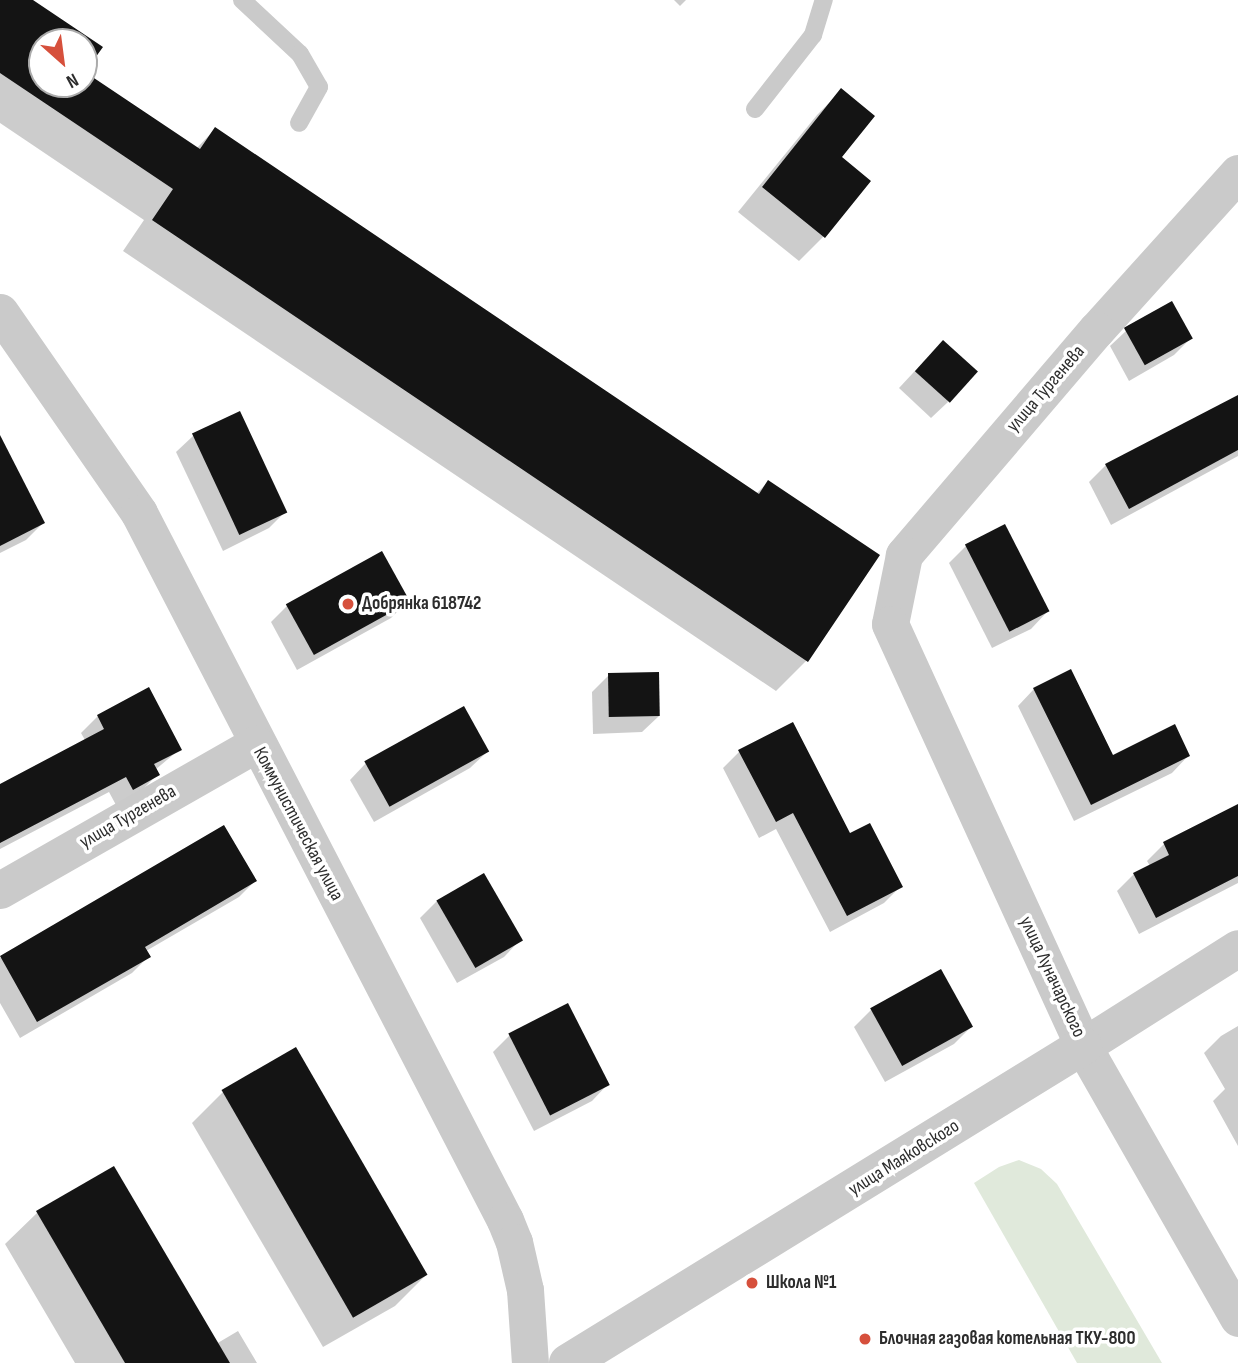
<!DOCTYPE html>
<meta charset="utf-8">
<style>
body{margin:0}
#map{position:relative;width:1238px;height:1363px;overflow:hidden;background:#fff;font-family:"Sofia Sans Condensed",sans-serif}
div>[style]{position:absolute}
.green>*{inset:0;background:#e0e9db}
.shadow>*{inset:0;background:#0003}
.building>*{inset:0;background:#141414;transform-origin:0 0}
.service>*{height:18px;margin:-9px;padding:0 9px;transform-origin:9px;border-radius:9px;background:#cacaca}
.minor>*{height:37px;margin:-18.5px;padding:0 18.5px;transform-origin:18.5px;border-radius:18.5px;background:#cacaca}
.tertiary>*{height:38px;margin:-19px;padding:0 19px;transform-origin:19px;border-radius:19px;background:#cacaca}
.dots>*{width:19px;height:19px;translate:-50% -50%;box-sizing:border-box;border:4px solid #fff;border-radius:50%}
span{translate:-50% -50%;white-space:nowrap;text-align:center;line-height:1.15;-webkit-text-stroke:7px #fff;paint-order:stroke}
.street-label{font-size:19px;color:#2d2d2d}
.poi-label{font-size:19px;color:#2d2d2d;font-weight:700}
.left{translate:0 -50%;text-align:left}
.north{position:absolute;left:28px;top:28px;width:70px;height:70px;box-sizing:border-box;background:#fff;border:2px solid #ababab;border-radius:50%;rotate:152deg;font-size:19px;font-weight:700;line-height:28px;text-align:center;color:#2d2d2d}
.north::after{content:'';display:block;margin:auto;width:24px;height:32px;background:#d6503c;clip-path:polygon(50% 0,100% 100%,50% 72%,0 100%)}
</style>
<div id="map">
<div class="green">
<div style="clip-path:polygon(1019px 1160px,1041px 1169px,1057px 1184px,1162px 1363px,1077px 1363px,974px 1183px,999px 1167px)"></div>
</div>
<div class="shadow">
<div style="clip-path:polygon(0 0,30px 0,100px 47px,84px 72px,84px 42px,42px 42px,42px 84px,84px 84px,84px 74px,196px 149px,215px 129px,756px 494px,768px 482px,877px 556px,806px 661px,776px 691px,123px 251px,144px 220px,0 123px)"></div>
<div style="clip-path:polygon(674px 0,686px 0,680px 6px)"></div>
<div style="clip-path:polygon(841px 91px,824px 236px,799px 261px,738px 212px,817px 115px)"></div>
<div style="clip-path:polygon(1127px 330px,1191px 338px,1174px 355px,1129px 381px,1110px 346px)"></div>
<div style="clip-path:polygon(926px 359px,948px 402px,931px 418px,899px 388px)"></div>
<div style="clip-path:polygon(1238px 397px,1238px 456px,1111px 525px,1089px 482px,1106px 465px)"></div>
<div style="clip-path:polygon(193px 436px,286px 511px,269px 528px,223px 551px,176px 452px)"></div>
<div style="clip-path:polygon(0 439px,43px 523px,26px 540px,0 553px)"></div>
<div style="clip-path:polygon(966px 546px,1047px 612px,1031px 629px,992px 648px,949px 563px)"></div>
<div style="clip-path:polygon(407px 602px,391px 618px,297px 670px,271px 622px,287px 606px)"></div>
<div style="clip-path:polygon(609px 675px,659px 716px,642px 732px,593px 734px,592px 692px)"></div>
<div style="clip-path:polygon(148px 689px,180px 749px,155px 770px,158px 774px,141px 791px,116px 805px,109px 792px,0 849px,0 786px,85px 740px,81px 733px,98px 716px)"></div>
<div style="clip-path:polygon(1034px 689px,1113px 757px,1188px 756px,1172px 773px,1074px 821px,1018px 706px)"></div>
<div style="clip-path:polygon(487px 752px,470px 768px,374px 822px,350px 780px,366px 763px)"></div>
<div style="clip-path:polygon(739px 752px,850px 836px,901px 886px,884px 903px,830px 932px,776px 829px,759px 838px,723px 768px)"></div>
<div style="clip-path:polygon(1238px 806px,1238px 883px,1139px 934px,1117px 891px,1134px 874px,1150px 866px,1147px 861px,1164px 844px)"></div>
<div style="clip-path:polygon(224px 827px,255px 881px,239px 897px,146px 951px,149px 956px,132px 973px,20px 1038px,0 1003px,0 958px)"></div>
<div style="clip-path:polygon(437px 901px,520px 940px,504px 957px,457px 983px,420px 918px)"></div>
<div style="clip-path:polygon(871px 1010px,971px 1027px,954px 1044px,885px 1082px,854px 1027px)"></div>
<div style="clip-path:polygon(1238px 1026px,1238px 1146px,1213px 1101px,1225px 1089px,1204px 1053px,1221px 1036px)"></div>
<div style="clip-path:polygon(510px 1035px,608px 1084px,592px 1101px,534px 1131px,493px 1052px)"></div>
<div style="clip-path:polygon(223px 1092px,427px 1274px,395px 1306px,323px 1347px,192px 1123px)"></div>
<div style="clip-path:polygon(113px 1168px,216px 1344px,238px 1331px,257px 1363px,75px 1363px,5px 1244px,37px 1213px)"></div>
</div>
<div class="building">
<div style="clip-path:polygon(evenodd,0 0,33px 0,103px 47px,85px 72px,200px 149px,215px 127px,759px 494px,768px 480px,880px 555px,808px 662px,152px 220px,173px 189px,0 73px,0 0,42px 42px,84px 42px,84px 84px,42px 84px,42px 42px)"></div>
<div style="clip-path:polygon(841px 88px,875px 116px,842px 157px,871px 181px,825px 238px,762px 187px)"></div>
<div style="left:1172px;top:301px;width:43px;height:55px;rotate:61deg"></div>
<div style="left:943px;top:340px;width:47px;height:42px;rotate:42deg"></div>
<div style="clip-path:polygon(1238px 395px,1238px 450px,1129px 509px,1105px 464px)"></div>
<div style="left:240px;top:411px;width:112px;height:53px;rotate:65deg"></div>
<div style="clip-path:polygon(0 435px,45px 523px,0 546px)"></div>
<div style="left:1005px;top:524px;width:98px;height:45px;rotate:63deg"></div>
<div style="left:382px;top:551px;width:58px;height:110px;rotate:61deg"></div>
<div style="clip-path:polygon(1071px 669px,1113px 755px,1175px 724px,1190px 756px,1091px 805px,1033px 688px)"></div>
<div style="left:659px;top:672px;width:44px;height:51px;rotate:89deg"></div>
<div style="clip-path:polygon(149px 687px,182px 750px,154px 764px,160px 775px,133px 790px,126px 777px,0 843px,0 784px,104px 729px,97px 715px)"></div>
<div style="left:464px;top:706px;width:52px;height:114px;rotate:61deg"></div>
<div style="clip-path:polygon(793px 722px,850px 833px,870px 823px,903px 887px,847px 916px,793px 813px,776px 822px,738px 750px)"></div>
<div style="clip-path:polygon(1238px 804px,1238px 876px,1156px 918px,1133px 873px,1169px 855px,1163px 842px)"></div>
<div style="clip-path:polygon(224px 825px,257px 881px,145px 947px,151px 957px,37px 1022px,0 956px)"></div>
<div style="left:484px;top:873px;width:78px;height:55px;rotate:60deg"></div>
<div style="left:941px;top:969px;width:66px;height:81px;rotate:61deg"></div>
<div style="left:568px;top:1003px;width:92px;height:67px;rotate:63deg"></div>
<div style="left:296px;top:1047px;width:263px;height:86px;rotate:60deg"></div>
<div style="clip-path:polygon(114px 1166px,230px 1363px,125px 1363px,36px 1211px)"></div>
</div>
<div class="service">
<div style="left:242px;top:0;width:79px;rotate:43deg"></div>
<div style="left:300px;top:54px;width:38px;rotate:60deg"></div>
<div style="left:319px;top:87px;width:41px;rotate:119.1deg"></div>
<div style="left:755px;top:109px;width:94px;rotate:-51.9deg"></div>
<div style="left:813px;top:35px;width:37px;rotate:-73deg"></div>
</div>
<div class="minor">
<div style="left:1238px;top:173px;width:212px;rotate:132.1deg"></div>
<div style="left:1096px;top:330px;width:296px;rotate:130.5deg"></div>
<div style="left:904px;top:555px;width:70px;rotate:101.5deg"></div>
<div style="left:890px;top:624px;width:464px;rotate:65.4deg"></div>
<div style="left:1083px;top:1046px;width:313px;rotate:60.3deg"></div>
<div style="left:0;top:312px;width:244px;rotate:55.3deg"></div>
<div style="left:139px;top:513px;width:796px;rotate:62.63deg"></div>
<div style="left:505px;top:1220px;width:24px;rotate:68deg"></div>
<div style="left:514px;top:1242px;width:49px;rotate:77.1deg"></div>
<div style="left:525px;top:1290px;width:73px;rotate:86.1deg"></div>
<div style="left:0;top:890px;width:295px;rotate:-29.7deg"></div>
<div style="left:1083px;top:1046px;width:183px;rotate:-32.3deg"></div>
</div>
<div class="tertiary">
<div style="left:568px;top:1363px;width:605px;rotate:-31.61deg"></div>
</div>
<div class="dots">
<div style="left:348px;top:604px;background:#d6503c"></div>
<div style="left:752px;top:1283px;background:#d6503c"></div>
<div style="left:865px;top:1339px;background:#d6503c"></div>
</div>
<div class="street-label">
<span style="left:1046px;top:389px;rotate:-49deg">улица Тургенева</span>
<span style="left:128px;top:817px;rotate:-30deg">улица Тургенева</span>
<span style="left:298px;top:824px;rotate:62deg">Коммунистическая улица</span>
<span style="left:1052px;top:977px;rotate:65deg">улица Луначарского</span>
<span style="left:904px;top:1158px;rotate:-32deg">улица Маяковского</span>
</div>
<div class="poi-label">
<span class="left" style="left:362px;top:604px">Добрянка 618742</span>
<span class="left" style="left:766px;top:1283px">Школа №1</span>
<span class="left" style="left:879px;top:1339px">Блочная газовая котельная ТКУ-800</span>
</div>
<div class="north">N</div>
</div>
